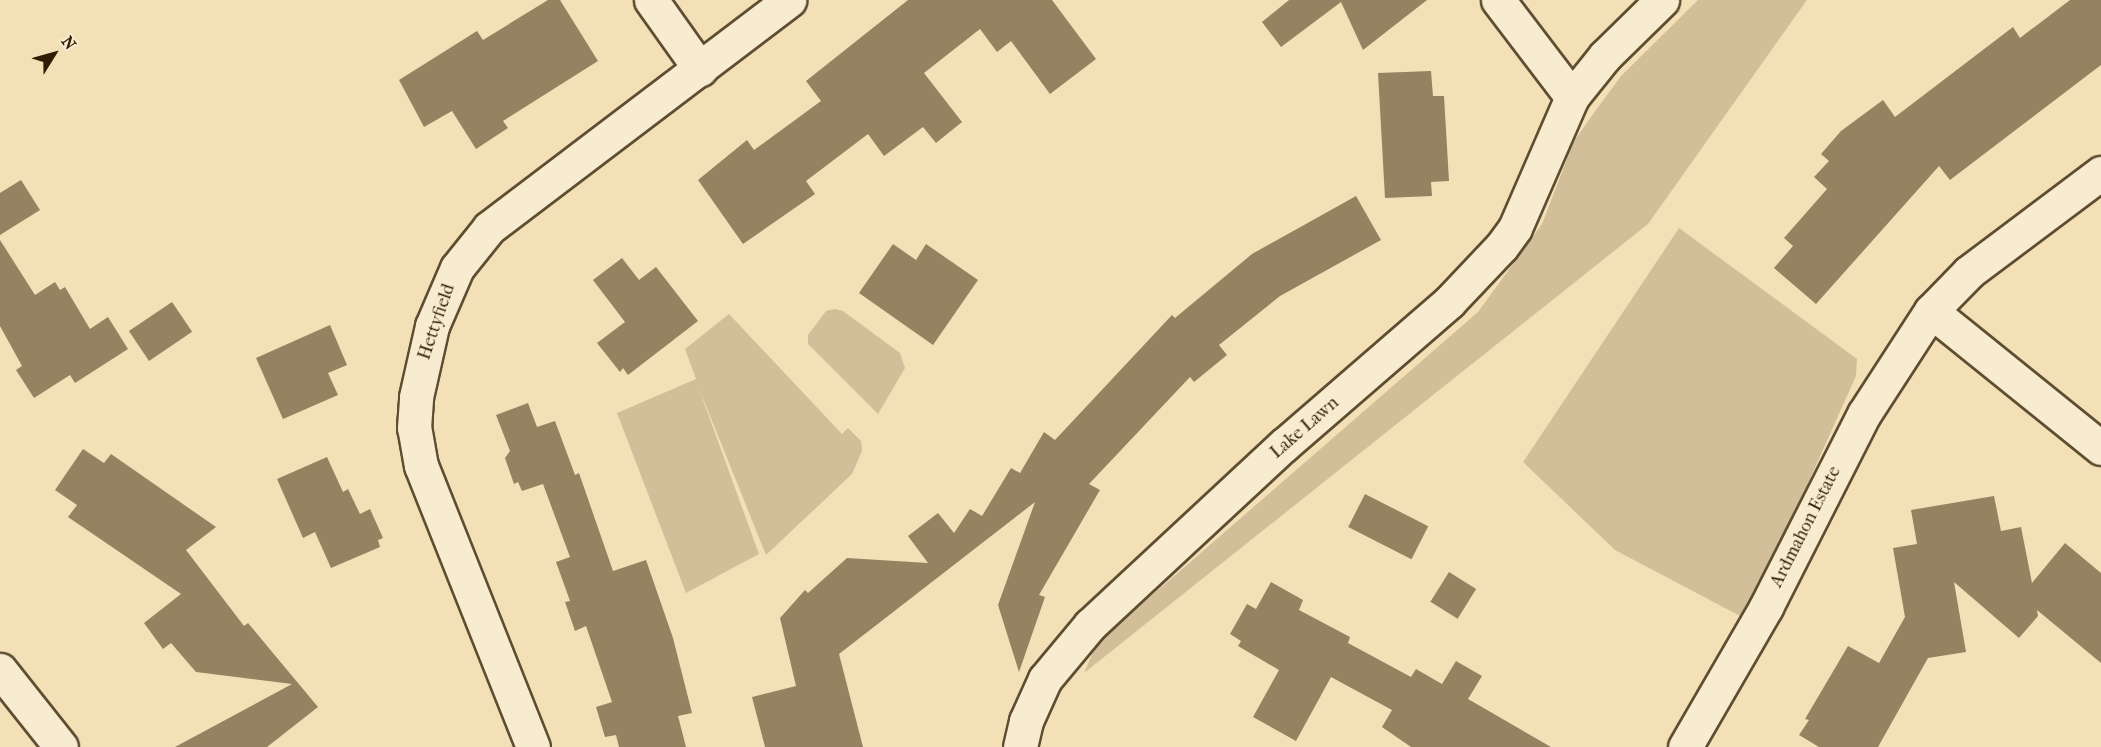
<!DOCTYPE html>
<style>
body{margin:0}
#map{position:relative;width:2101px;height:747px;overflow:hidden;background:#f3e0b7;font-family:"IM FELL French Canon",serif}
div>[style]{position:absolute}
.green>*{inset:0;background:#d2bf99}
.building>*{inset:0;background:#948261;transform-origin:0 0}
.roads{filter:drop-shadow(2px 0 #5f4d31) drop-shadow(-2px 0 #5f4d31) drop-shadow(0 2px #5f4d31) drop-shadow(0 -2px #5f4d31)}
.minor>*{height:33px;margin:-16.5px;padding:0 16.5px;transform-origin:16.5px;border-radius:16.5px;background:#f7ebd0}
span{translate:-50% -50%;white-space:nowrap;text-align:center;line-height:1.15;-webkit-text-stroke:4.5px #f7ebd0;paint-order:stroke}
.street-label{font-size:18px;color:#2e1c04}
.north{position:absolute;left:24px;top:24px;width:60px;height:60px;-webkit-text-stroke:4px #f7ebd0;paint-order:stroke;rotate:53deg;font-size:16px;font-weight:700;line-height:24px;text-align:center;color:#2e1c04}
.north::after{content:'';display:block;margin:auto;width:21px;height:27px;background:#2e1c04;clip-path:polygon(50% 0,100% 100%,50% 72%,0 100%)}
</style>
<div id="map">
<div class="green">
<div style="clip-path:polygon(1698px 0,1807px 0,1648px 224px,1084px 673px,1097px 643px,1478px 312px,1542px 224px,1574px 141px,1596px 110px,1621px 76px)"></div>
<div style="clip-path:polygon(1679px 228px,1857px 359px,1856px 376px,1770px 568px,1742px 617px,1615px 550px,1523px 462px)"></div>
<div style="clip-path:polygon(835px 309px,843px 311px,900px 353px,905px 368px,878px 414px,808px 344px,808px 335px,826px 311px)"></div>
<div style="clip-path:polygon(729px 314px,842px 434px,848px 428px,861px 441px,862px 451px,852px 474px,766px 555px,698px 386px,759px 554px,686px 593px,617px 413px,696px 379px,685px 349px)"></div>
</div>
<div class="building">
<div style="clip-path:polygon(548px 0,560px 0,598px 61px,503px 121px,508px 128px,476px 149px,452px 111px,424px 127px,399px 80px,477px 31px,483px 40px)"></div>
<div style="clip-path:polygon(908px 0,1052px 0,1096px 59px,1050px 94px,1011px 41px,997px 52px,980px 29px,924px 73px,962px 122px,936px 143px,923px 127px,884px 156px,868px 134px,806px 181px,815px 194px,743px 244px,698px 180px,747px 140px,754px 150px,821px 101px,806px 81px)"></div>
<div style="clip-path:polygon(1289px 0,1427px 0,1363px 50px,1341px 2px,1281px 47px,1262px 22px)"></div>
<div style="clip-path:polygon(2070px 0,2101px 0,2101px 65px,1950px 180px,1939px 166px,1816px 304px,1774px 268px,1793px 246px,1784px 238px,1827px 189px,1814px 177px,1829px 161px,1821px 154px,1841px 131px,1883px 100px,1895px 117px,2013px 27px,2020px 38px)"></div>
<div style="clip-path:polygon(1431px 71px,1433px 96px,1444px 96px,1449px 181px,1431px 182px,1432px 196px,1385px 198px,1378px 73px)"></div>
<div style="clip-path:polygon(21px 180px,40px 210px,0 235px,0 193px)"></div>
<div style="clip-path:polygon(1356px 196px,1381px 240px,1280px 296px,1219px 345px,1227px 355px,1194px 382px,1190px 377px,1089px 484px,1100px 490px,1039px 595px,1045px 597px,1019px 672px,998px 605px,1035px 502px,839px 654px,863px 747px,765px 747px,752px 697px,796px 686px,780px 618px,805px 590px,808px 593px,847px 558px,928px 563px,908px 536px,938px 513px,954px 533px,970px 509px,982px 516px,1011px 468px,1020px 473px,1044px 432px,1055px 440px,1172px 315px,1175px 318px,1252px 254px)"></div>
<div style="clip-path:polygon(0 240px,35px 295px,55px 282px,60px 290px,65px 287px,90px 329px,108px 317px,128px 349px,75px 383px,70px 375px,34px 398px,16px 370px,22px 366px,0 326px)"></div>
<div style="clip-path:polygon(893px 244px,916px 260px,926px 244px,978px 280px,933px 345px,859px 293px)"></div>
<div style="clip-path:polygon(622px 258px,639px 280px,656px 267px,698px 321px,628px 375px,623px 368px,620px 372px,597px 343px,625px 322px,593px 280px)"></div>
<div style="left:172px;top:302px;width:36px;height:52px;rotate:56deg"></div>
<div style="clip-path:polygon(330px 325px,347px 365px,328px 373px,338px 395px,283px 419px,256px 358px)"></div>
<div style="clip-path:polygon(528px 403px,537px 427px,555px 421px,575px 475px,579px 473px,613px 571px,646px 560px,673px 638px,692px 713px,678px 716px,686px 747px,619px 747px,616px 735px,605px 737px,596px 707px,612px 702px,586px 626px,575px 631px,565px 602px,570px 601px,556px 562px,570px 557px,543px 484px,522px 491px,518px 482px,514px 484px,505px 458px,510px 451px,496px 415px)"></div>
<div style="clip-path:polygon(83px 449px,104px 463px,111px 454px,216px 527px,186px 550px,244px 626px,248px 623px,318px 707px,267px 747px,175px 747px,292px 684px,196px 672px,171px 643px,163px 649px,144px 623px,181px 594px,68px 517px,77px 505px,55px 490px)"></div>
<div style="clip-path:polygon(327px 457px,343px 492px,348px 489px,360px 514px,370px 509px,383px 538px,378px 540px,380px 547px,331px 568px,315px 532px,303px 538px,277px 479px)"></div>
<div style="left:1365px;top:494px;width:71px;height:37px;rotate:27deg"></div>
<div style="clip-path:polygon(1994px 496px,2001px 531px,2021px 527px,2032px 583px,2065px 543px,2101px 573px,2101px 663px,2037px 610px,2038px 616px,2019px 638px,1954px 582px,1966px 652px,1928px 658px,1878px 747px,1819px 747px,1799px 735px,1809px 720px,1805px 719px,1848px 646px,1879px 663px,1905px 617px,1893px 548px,1917px 544px,1911px 510px)"></div>
<div style="left:1449px;top:572px;width:32px;height:35px;rotate:32deg"></div>
<div style="clip-path:polygon(1271px 582px,1303px 600px,1299px 610px,1350px 637px,1348px 643px,1411px 677px,1416px 669px,1442px 684px,1456px 661px,1482px 676px,1468px 699px,1551px 747px,1411px 747px,1382px 727px,1392px 710px,1331px 677px,1296px 741px,1253px 717px,1279px 670px,1238px 646px,1241px 641px,1230px 634px,1247px 604px,1256px 609px)"></div>
</div>
<div class="roads">
<div class="minor">
<div style="left:651px;top:0;width:85px;rotate:54.6deg"></div>
<div style="left:1498px;top:0;width:122px;rotate:52.7deg"></div>
<div style="left:1931px;top:311px;width:218px;rotate:38.9deg"></div>
<div style="left:0;top:670px;width:98px;rotate:51.6deg"></div>
<div style="left:533px;top:747px;width:302px;rotate:-111.7deg"></div>
<div style="left:421px;top:466px;width:39px;rotate:-100deg"></div>
<div style="left:414px;top:428px;width:31px;rotate:-86deg"></div>
<div style="left:416px;top:397px;width:73px;rotate:-77.3deg"></div>
<div style="left:432px;top:326px;width:63px;rotate:-66.7deg"></div>
<div style="left:457px;top:268px;width:51px;rotate:-51.3deg"></div>
<div style="left:489px;top:228px;width:377px;rotate:-37.2deg"></div>
<div style="left:1020px;top:747px;width:27px;rotate:-77deg"></div>
<div style="left:1026px;top:721px;width:46px;rotate:-65.7deg"></div>
<div style="left:1045px;top:679px;width:70px;rotate:-50.2deg"></div>
<div style="left:1090px;top:625px;width:265px;rotate:-42.9deg"></div>
<div style="left:1284px;top:445px;width:218px;rotate:-40.9deg"></div>
<div style="left:1449px;top:302px;width:77px;rotate:-46.6deg"></div>
<div style="left:1502px;top:246px;width:22px;rotate:-54deg"></div>
<div style="left:1515px;top:228px;width:143px;rotate:-66.5deg"></div>
<div style="left:1572px;top:97px;width:53px;rotate:-51.2deg"></div>
<div style="left:1605px;top:56px;width:80px;rotate:-44.5deg"></div>
<div style="left:1685px;top:747px;width:162px;rotate:-59.9deg"></div>
<div style="left:1766px;top:607px;width:216px;rotate:-63.1deg"></div>
<div style="left:1864px;top:414px;width:123px;rotate:-57deg"></div>
<div style="left:1931px;top:311px;width:54px;rotate:-45.7deg"></div>
<div style="left:1969px;top:272px;width:165px;rotate:-36.9deg"></div>
</div>
</div>
<div class="street-label">
<span style="left:437px;top:322px;rotate:-71deg">Hettyfield</span>
<span style="left:1305px;top:428px;rotate:-41deg">Lake Lawn</span>
<span style="left:1806px;top:527px;rotate:-63deg">Ardmahon Estate</span>
</div>
<div class="north">N</div>
</div>
